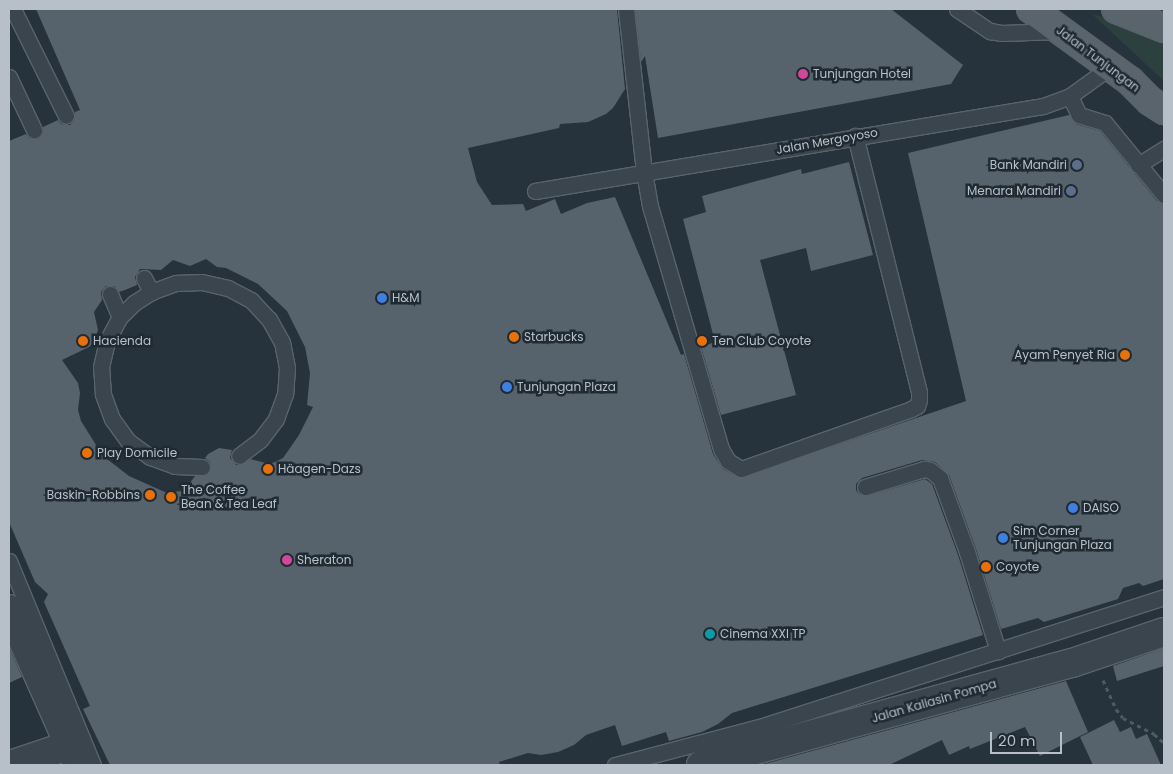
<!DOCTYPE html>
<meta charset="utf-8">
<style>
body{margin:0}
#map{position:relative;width:1173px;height:774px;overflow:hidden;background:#27333c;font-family:Poppins,sans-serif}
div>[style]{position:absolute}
.green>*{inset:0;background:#2c413f}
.building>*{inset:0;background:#56626c}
.path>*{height:3px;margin-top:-1.5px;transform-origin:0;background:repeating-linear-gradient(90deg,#4b5e5d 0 4px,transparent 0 8px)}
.roads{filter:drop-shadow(1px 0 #59636b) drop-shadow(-1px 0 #59636b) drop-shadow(0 1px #59636b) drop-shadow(0 -1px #59636b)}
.service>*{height:15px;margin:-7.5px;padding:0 7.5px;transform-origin:7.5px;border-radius:7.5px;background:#3b454d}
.minor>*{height:28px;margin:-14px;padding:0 14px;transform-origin:14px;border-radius:14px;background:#3b454d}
.primary>*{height:28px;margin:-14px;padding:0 14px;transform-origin:14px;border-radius:14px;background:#59646c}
.dots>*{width:14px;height:14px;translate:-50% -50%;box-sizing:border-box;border:2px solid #202a32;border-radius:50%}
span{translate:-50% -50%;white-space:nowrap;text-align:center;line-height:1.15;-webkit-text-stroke:5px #202a32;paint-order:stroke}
.street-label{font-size:12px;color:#b7c0c8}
.poi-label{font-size:12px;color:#b7c0c8}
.left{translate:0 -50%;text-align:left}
.right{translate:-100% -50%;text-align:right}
.frame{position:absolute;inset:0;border:10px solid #b7c0c8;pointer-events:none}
.scale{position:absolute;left:990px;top:732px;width:72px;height:22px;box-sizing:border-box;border:2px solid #b7c0c8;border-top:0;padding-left:6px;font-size:15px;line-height:18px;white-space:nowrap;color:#b7c0c8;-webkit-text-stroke:4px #202a32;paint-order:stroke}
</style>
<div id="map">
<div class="green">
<div style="clip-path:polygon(1092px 14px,1164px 34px,1164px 81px)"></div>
</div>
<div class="building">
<div style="clip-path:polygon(evenodd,36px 9px,617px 9px,625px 89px,613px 108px,606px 114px,588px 122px,560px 124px,559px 128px,468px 148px,477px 182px,492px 205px,523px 204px,526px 211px,555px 199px,561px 214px,587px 203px,615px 197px,681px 355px,684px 354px,713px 454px,723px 469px,740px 478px,966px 401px,908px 153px,1069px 115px,1076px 124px,1100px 131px,1157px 201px,1164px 204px,1164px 579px,1143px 586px,1139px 583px,1123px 588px,1118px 599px,1044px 622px,1038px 618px,1001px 629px,976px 549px,949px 475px,935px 462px,922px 460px,862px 478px,856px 484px,856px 490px,859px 494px,867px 496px,925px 479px,932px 484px,958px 555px,983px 635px,732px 713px,718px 724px,702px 732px,669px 741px,666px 732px,622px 746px,615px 725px,586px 735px,574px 745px,558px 752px,541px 755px,528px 753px,499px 762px,500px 765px,110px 765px,83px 709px,90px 706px,44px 602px,48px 594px,35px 582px,9px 522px,9px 141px,26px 134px,29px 138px,38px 139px,42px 135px,43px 127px,58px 120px,61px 124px,70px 125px,74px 121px,75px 112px,80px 110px,36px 9px,206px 259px,217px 267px,226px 268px,258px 284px,287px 311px,305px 347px,310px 373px,307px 405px,313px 407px,299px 435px,283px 458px,277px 461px,270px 464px,250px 459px,241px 465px,236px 465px,230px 458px,232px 450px,219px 448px,208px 454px,205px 458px,210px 462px,211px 467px,207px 475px,195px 476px,187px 487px,181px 491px,167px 493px,129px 476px,107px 459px,98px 448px,81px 421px,78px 410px,80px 393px,78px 383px,62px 360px,89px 347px,94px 342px,98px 330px,94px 312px,102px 300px,101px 292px,106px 286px,115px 286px,119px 292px,125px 290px,137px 285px,135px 277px,140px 269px,161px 270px,173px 260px,190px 266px,206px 259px)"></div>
<div style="clip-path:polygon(635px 9px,891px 9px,963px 65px,951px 84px,658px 138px,645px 56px,641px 62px)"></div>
<div style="clip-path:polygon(849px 162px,873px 255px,811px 271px,806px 248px,760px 260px,796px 395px,721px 415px,701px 347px,715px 342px,683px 219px,706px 212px,702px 196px,801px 169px,802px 174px)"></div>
<div style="clip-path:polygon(9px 647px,22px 677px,9px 683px)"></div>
<div style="clip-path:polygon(1164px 648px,1164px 666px,1117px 681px,1113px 666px)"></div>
<div style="clip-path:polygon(1066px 681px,1088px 732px,1040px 756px,1025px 727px,970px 749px,969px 746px,949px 755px,942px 740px,889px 765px,761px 765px)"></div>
<div style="clip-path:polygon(1114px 720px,1120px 732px,1131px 727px,1136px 739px,1147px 734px,1161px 765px,1093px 765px,1080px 737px)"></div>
</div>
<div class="path">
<div style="left:1103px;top:680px;width:32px;rotate:66deg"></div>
<div style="left:1116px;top:709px;width:11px;rotate:52deg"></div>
<div style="left:1123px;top:718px;width:35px;rotate:27deg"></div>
<div style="left:1154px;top:734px;width:13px;rotate:42deg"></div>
</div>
<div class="roads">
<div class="service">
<div style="left:13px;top:9px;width:119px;rotate:63.6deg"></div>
<div style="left:626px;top:9px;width:164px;rotate:83.7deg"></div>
<div style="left:644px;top:172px;width:35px;rotate:80deg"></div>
<div style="left:650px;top:206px;width:253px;rotate:73.7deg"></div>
<div style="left:721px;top:449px;width:14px;rotate:60deg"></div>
<div style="left:728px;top:461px;width:15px;rotate:32deg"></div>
<div style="left:741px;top:469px;width:180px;rotate:-19.4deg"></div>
<div style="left:911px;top:409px;width:7px;rotate:-27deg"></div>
<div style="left:917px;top:406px;width:6px;rotate:-72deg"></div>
<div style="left:919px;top:400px;width:8px;rotate:-90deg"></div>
<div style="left:919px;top:392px;width:264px;rotate:-104deg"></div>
<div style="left:957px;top:9px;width:40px;rotate:34deg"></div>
<div style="left:990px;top:31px;width:11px;rotate:10deg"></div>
<div style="left:1001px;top:33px;width:59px;rotate:-1.9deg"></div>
<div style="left:9px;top:77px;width:59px;rotate:64.7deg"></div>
<div style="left:1070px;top:96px;width:21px;rotate:65deg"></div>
<div style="left:1079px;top:115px;width:27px;rotate:17deg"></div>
<div style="left:1105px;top:123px;width:93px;rotate:50.7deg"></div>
<div style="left:1138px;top:165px;width:31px;rotate:-32deg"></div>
<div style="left:535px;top:191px;width:515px;rotate:-9.5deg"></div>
<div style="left:1043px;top:106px;width:29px;rotate:-20deg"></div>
<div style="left:1070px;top:96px;width:49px;rotate:-35.9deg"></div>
<div style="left:144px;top:278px;width:16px;rotate:63deg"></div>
<div style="left:110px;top:294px;width:25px;rotate:67deg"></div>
<div style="left:202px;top:467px;width:27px;rotate:-178deg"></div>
<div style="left:175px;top:466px;width:27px;rotate:-160deg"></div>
<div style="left:150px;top:457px;width:27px;rotate:-144deg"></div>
<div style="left:128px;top:441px;width:27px;rotate:-126deg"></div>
<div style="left:112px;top:419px;width:27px;rotate:-110deg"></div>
<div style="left:103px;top:394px;width:27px;rotate:-94deg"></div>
<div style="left:101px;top:367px;width:27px;rotate:-77deg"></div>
<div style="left:107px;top:341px;width:27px;rotate:-62deg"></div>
<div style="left:120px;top:317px;width:20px;rotate:-45deg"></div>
<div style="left:134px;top:303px;width:20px;rotate:-33deg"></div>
<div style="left:151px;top:292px;width:27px;rotate:-20deg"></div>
<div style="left:176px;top:283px;width:26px;rotate:-2deg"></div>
<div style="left:202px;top:282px;width:27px;rotate:13deg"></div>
<div style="left:228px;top:288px;width:26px;rotate:28deg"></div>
<div style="left:251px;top:300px;width:26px;rotate:47deg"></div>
<div style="left:269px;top:319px;width:26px;rotate:61deg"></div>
<div style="left:282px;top:342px;width:26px;rotate:79deg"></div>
<div style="left:287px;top:368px;width:26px;rotate:94deg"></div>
<div style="left:285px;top:394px;width:27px;rotate:110deg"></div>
<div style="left:276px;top:419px;width:26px;rotate:127deg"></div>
<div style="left:260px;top:440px;width:26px;rotate:143deg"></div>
<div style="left:865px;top:487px;width:62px;rotate:-17deg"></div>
<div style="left:924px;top:469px;width:6px;rotate:9deg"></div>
<div style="left:930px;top:470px;width:13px;rotate:39deg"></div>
<div style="left:940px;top:478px;width:79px;rotate:70deg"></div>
<div style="left:967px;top:552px;width:104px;rotate:72.6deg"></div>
<div style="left:9px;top:561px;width:221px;rotate:67.6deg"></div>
<div style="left:615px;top:765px;width:156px;rotate:-14.8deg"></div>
<div style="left:766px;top:725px;width:418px;rotate:-17.8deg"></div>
</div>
<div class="minor">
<div style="left:9px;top:609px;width:171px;rotate:66.1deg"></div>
<div style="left:10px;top:765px;width:63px;rotate:-18.4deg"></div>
<div style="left:701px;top:765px;width:385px;rotate:-15.4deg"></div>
<div style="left:1072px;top:663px;width:97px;rotate:-18.6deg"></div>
</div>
<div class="primary">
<div style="left:1031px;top:9px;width:122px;rotate:36deg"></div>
<div style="left:1130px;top:81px;width:28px;rotate:45deg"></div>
<div style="left:1150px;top:101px;width:17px;rotate:33deg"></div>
<div style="left:1116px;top:9px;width:52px;rotate:21.6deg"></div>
</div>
</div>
<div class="dots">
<div style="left:803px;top:74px;background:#d1479c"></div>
<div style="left:1077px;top:165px;background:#5c6f8a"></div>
<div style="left:1071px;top:191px;background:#5c6f8a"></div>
<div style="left:382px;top:298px;background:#3f7fe0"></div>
<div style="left:514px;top:337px;background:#e8710a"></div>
<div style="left:83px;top:341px;background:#e8710a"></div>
<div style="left:702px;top:341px;background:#e8710a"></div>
<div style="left:1125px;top:355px;background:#e8710a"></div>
<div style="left:507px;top:387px;background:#3f7fe0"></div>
<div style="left:87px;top:453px;background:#e8710a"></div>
<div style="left:268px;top:469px;background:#e8710a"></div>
<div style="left:150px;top:495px;background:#e8710a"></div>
<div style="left:171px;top:497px;background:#e8710a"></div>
<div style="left:1073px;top:508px;background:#3f7fe0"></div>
<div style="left:1003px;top:538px;background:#3f7fe0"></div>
<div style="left:287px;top:560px;background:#d1479c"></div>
<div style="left:986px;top:567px;background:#e8710a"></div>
<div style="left:710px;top:634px;background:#0f9aa8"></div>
</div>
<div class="street-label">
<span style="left:1098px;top:59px;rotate:37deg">Jalan Tunjungan</span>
<span style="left:827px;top:141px;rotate:-10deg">Jalan Mergoyoso</span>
<span style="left:934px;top:701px;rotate:-16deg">Jalan Kaliasin Pompa</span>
</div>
<div class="poi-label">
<span class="left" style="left:813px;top:74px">Tunjungan Hotel</span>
<span class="right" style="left:1067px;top:165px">Bank Mandiri</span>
<span class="right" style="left:1061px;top:191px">Menara Mandiri</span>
<span class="left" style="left:392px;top:298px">H&amp;M</span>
<span class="left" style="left:524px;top:337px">Starbucks</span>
<span class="left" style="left:93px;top:341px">Hacienda</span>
<span class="left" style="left:712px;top:341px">Ten Club Coyote</span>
<span class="right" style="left:1115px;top:355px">Ayam Penyet Ria</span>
<span class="left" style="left:517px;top:387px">Tunjungan Plaza</span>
<span class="left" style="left:97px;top:453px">Play Domicile</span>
<span class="left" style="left:278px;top:469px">Häagen-Dazs</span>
<span class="left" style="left:181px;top:497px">The Coffee<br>Bean &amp; Tea Leaf</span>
<span class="right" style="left:140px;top:495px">Baskin-Robbins</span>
<span class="left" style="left:1083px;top:508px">DAISO</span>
<span class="left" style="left:1013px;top:538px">Sim Corner<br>Tunjungan Plaza</span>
<span class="left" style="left:297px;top:560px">Sheraton</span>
<span class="left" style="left:996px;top:567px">Coyote</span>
<span class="left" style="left:720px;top:634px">Cinema XXI TP</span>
</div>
<div class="frame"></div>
<div class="scale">20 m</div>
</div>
